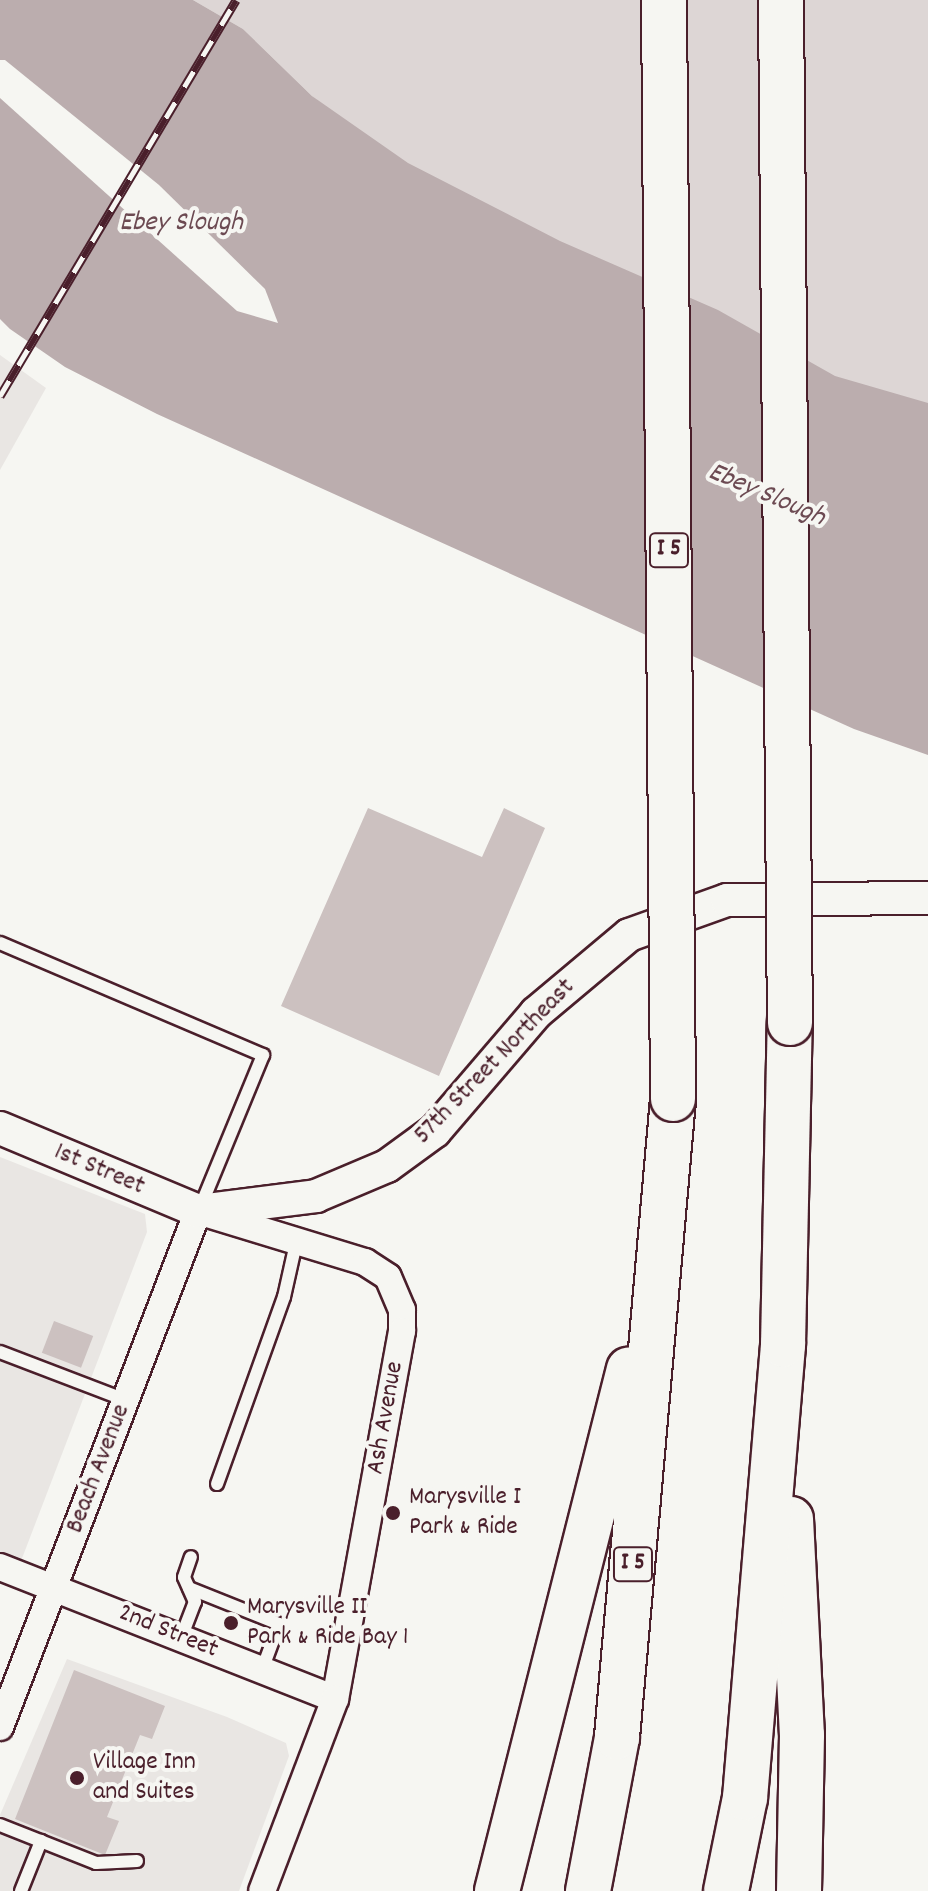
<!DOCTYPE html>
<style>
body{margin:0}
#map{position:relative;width:928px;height:1891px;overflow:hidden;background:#f6f6f2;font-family:Dekko,sans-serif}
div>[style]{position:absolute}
.built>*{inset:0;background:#e9e6e3}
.green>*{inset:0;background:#ddd6d5}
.water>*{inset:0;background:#bbadae}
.pier>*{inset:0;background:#f6f6f2}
.building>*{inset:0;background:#ccc1c0;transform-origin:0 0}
.roads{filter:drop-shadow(2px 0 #4a1f2b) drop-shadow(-2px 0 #4a1f2b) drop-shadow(0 2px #4a1f2b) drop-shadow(0 -2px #4a1f2b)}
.service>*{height:12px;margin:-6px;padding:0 6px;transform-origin:6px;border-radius:6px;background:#f6f6f2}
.minor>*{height:26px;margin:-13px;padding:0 13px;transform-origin:13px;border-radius:13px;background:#f6f6f2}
.tertiary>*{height:32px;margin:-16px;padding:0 16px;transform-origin:16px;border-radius:16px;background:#f6f6f2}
.motorway>*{height:44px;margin:-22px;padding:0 22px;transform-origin:22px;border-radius:22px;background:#f6f6f2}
.rail>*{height:9px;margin-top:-4.5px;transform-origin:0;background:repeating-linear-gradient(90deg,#f6f6f2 0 18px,#4a1f2b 0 36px);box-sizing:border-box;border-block:2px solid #4a1f2b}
.bridges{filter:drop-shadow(2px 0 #4a1f2b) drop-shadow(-2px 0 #4a1f2b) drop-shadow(0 2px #4a1f2b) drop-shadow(0 -2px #4a1f2b)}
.motorway-bridge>*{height:44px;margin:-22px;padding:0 22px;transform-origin:22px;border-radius:22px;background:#f6f6f2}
.dots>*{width:22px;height:22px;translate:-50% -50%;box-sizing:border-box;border:4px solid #f6f6f2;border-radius:50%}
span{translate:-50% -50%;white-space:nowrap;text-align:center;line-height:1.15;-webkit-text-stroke:8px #f6f6f2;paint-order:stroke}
.shield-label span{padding:2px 6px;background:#f6f6f2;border:2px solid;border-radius:6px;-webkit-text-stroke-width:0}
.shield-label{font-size:24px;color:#4a1f2b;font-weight:700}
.street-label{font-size:26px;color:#4a1f2b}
.poi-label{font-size:26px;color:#4a1f2b}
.left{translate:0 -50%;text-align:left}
.water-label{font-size:28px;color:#6c4a52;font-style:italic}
</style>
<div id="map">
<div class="built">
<div style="clip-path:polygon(0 355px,46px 388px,0 470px)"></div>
<div style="clip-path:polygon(0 1157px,145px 1214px,147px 1232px,21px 1561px,0 1553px)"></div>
<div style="clip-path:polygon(67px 1659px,227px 1717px,286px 1743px,289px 1756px,239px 1891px,0 1891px,0 1815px)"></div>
</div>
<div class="green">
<div style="clip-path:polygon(193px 0,928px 0,928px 437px,453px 212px,312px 96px,243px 29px)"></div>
</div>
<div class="water">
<div style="clip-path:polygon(0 0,193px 0,243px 29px,312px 96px,408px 163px,560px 241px,718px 310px,835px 376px,928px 403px,928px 755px,854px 729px,157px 414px,65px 367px,10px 329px,0 319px)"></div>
</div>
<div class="pier">
<div style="clip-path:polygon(0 60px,5px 60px,159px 185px,265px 289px,278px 323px,237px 311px,0 98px)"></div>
</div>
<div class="building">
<div style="clip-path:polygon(368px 808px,482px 857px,504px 808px,545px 828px,439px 1076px,281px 1006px)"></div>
<div style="left:54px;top:1321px;width:42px;height:34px;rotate:21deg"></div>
<div style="clip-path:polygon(74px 1670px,165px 1706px,152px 1739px,140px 1735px,107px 1817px,119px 1821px,105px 1855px,15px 1819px)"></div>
</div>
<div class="roads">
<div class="service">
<div style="left:0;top:943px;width:286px;rotate:23.1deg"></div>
<div style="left:263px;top:1055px;width:165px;rotate:112.4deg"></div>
<div style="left:0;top:1352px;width:135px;rotate:20.9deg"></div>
<div style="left:217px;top:1484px;width:199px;rotate:-70.3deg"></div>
<div style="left:284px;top:1297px;width:59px;rotate:-77.4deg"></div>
<div style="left:189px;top:1588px;width:97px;rotate:21.8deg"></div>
<div style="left:279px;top:1624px;width:49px;rotate:110.3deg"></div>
<div style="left:181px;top:1638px;width:39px;rotate:-69deg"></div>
<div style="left:195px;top:1602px;width:27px;rotate:-114deg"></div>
<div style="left:184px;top:1577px;width:21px;rotate:-71deg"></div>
<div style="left:0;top:1825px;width:103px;rotate:21.6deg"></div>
<div style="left:96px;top:1863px;width:41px;rotate:-2.8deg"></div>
<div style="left:21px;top:1891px;width:54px;rotate:-68.2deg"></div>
</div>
<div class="minor">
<div style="left:0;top:1567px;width:360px;rotate:21.5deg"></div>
<div style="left:0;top:1727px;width:553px;rotate:-69.01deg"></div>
<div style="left:198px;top:1211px;width:175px;rotate:17deg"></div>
<div style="left:365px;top:1262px;width:27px;rotate:33deg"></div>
<div style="left:388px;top:1277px;width:36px;rotate:67deg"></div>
<div style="left:402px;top:1310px;width:21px;rotate:90deg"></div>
<div style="left:402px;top:1331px;width:374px;rotate:100.3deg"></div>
<div style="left:335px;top:1699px;width:205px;rotate:110.8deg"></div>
</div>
<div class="tertiary">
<div style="left:0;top:1128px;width:215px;rotate:22.7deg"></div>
<div style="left:198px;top:1211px;width:119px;rotate:-7.2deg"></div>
<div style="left:316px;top:1196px;width:77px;rotate:-22.9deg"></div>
<div style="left:387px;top:1166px;width:59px;rotate:-36.1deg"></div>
<div style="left:435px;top:1131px;width:155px;rotate:-49.4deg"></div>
<div style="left:536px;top:1013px;width:121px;rotate:-40deg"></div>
<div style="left:629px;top:935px;width:104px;rotate:-19.7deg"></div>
<div style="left:727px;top:900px;width:201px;rotate:-0.6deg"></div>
</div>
<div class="motorway">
<div style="left:791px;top:1519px;width:216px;rotate:87.1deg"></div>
<div style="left:802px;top:1735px;width:156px;rotate:91.1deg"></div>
<div style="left:497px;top:1891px;width:538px;rotate:-75.81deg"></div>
<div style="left:588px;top:1891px;width:157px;rotate:-79.3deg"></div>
<div style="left:617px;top:1737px;width:640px;rotate:-84.98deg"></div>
<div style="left:726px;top:1891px;width:95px;rotate:-78.5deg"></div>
<div style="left:745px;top:1798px;width:455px;rotate:-85.2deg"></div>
<div style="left:783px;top:1345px;width:322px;rotate:-88.8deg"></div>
</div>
</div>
<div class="rail">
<div style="left:0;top:396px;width:461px;rotate:-59.2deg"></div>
</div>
<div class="bridges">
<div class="motorway-bridge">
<div style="left:664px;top:0;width:1099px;rotate:89.53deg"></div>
<div style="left:781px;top:0;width:1023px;rotate:89.5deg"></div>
</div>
</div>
<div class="dots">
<div style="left:393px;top:1513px;background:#4a1f2b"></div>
<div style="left:231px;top:1623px;background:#4a1f2b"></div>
<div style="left:77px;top:1778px;background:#4a1f2b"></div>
</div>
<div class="shield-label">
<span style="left:669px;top:550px">I 5</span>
<span style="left:633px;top:1564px">I 5</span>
</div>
<div class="street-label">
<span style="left:495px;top:1062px;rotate:-46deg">57th Street Northeast</span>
<span style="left:99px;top:1170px;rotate:23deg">1st Street</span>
<span style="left:386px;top:1418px;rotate:-80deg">Ash Avenue</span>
<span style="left:99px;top:1469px;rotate:-69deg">Beach Avenue</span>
<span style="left:168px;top:1632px;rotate:22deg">2nd Street</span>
</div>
<div class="poi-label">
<span class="left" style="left:409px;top:1513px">Marysville I<br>Park &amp; Ride</span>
<span class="left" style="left:247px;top:1623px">Marysville II<br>Park &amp; Ride Bay 1</span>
<span class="left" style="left:93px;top:1778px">Village Inn<br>and Suites</span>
</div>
<div class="water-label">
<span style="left:181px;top:224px">Ebey Slough</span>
<span style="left:766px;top:496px;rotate:23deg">Ebey Slough</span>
</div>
</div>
